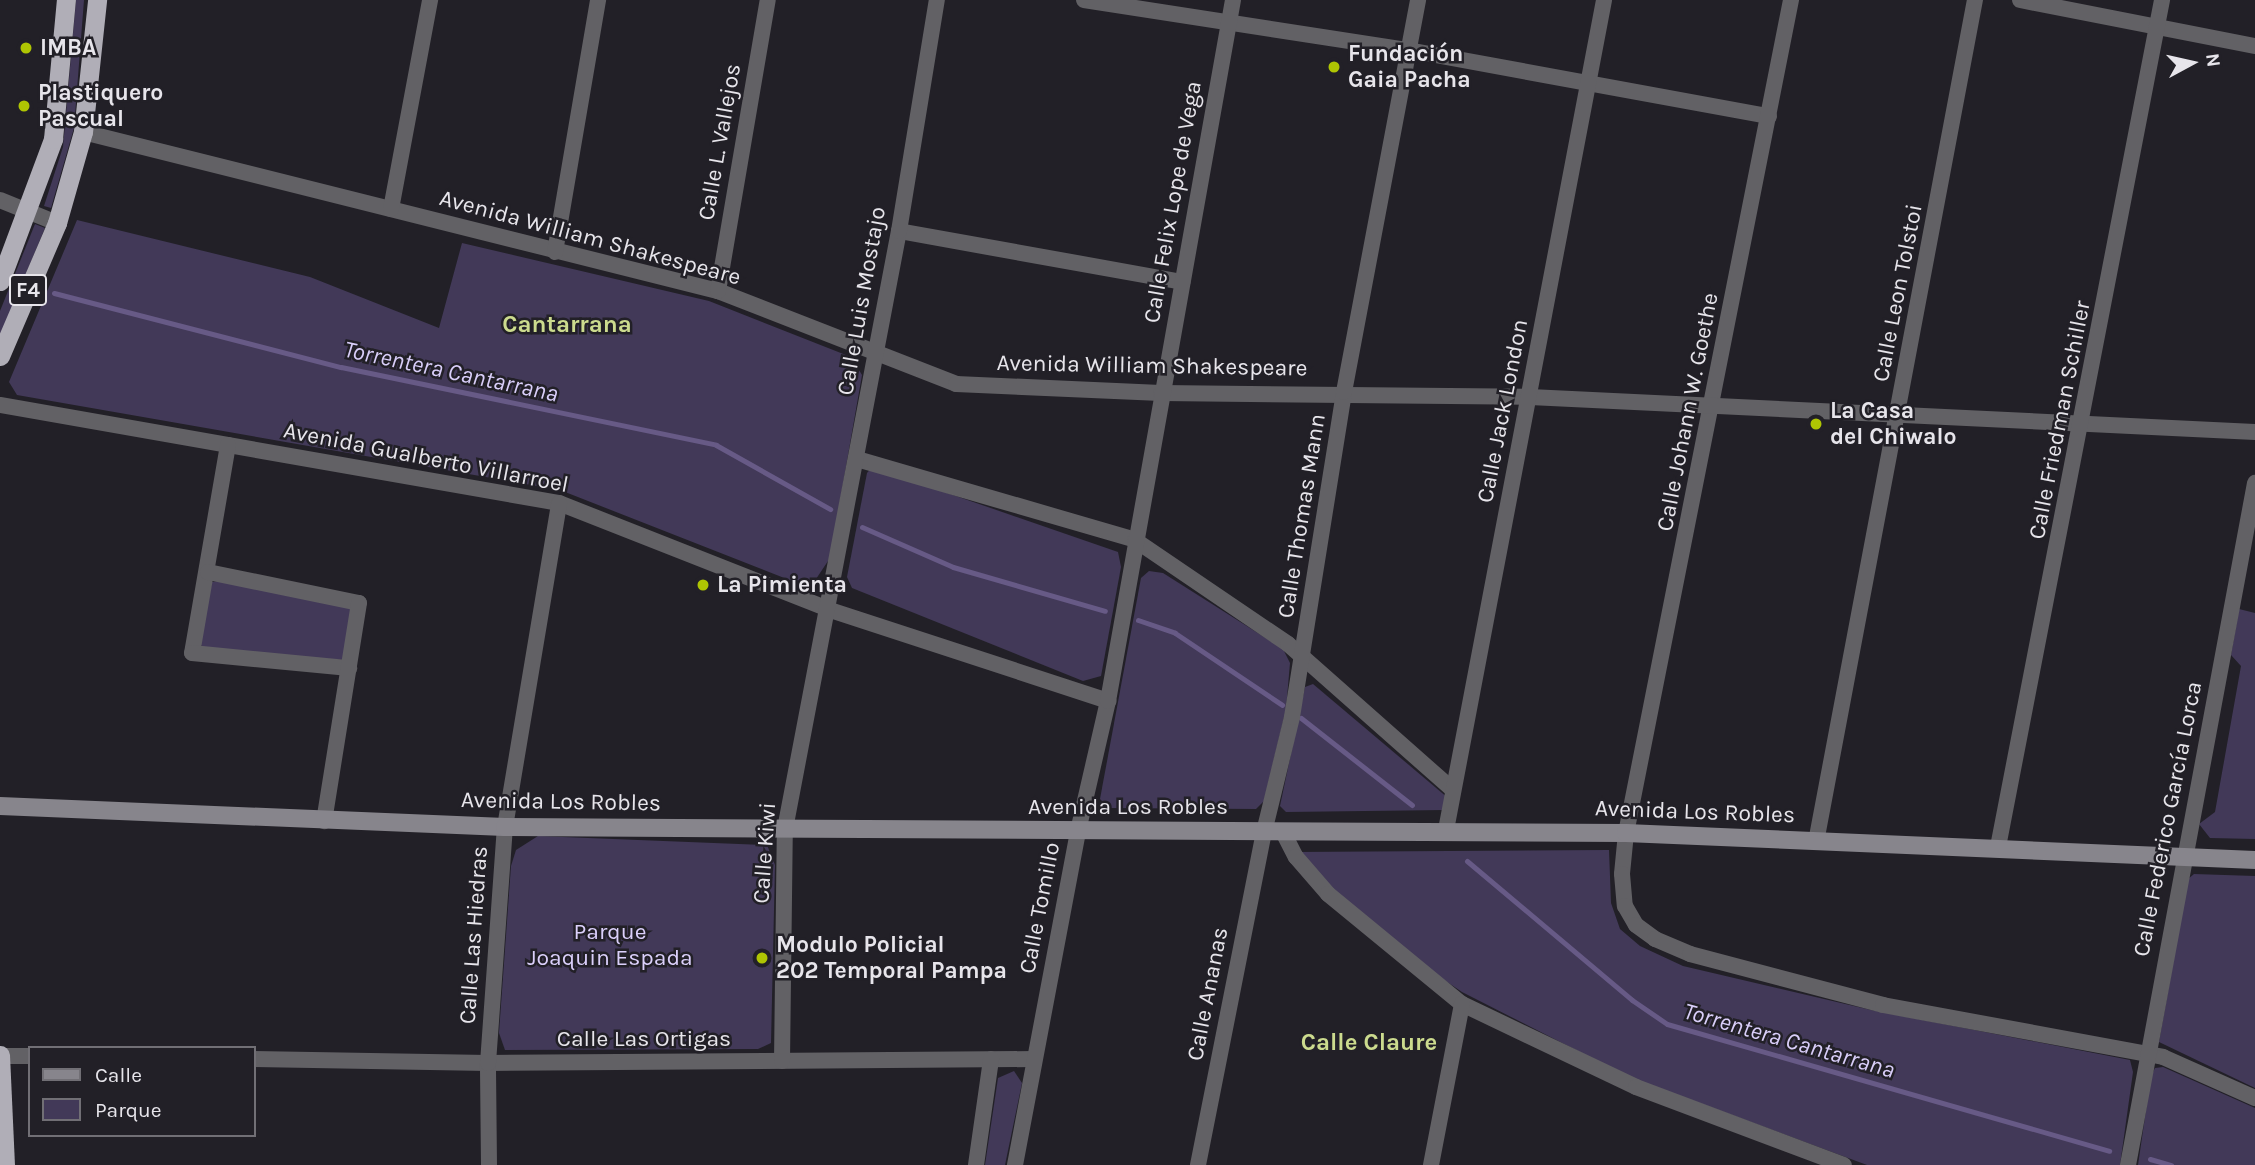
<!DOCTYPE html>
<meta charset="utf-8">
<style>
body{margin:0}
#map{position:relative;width:2255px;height:1165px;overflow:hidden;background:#222027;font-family:Karla,sans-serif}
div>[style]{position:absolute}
.green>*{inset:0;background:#423958}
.stream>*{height:5px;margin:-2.5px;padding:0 2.5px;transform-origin:2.5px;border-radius:2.5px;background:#675a86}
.minor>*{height:16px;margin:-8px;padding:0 8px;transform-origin:8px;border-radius:8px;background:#626165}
.secondary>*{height:18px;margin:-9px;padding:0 9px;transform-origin:9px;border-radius:9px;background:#87858c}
.trunk>*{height:19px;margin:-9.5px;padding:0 9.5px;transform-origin:9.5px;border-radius:9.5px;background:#b0aeb7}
.dots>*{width:19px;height:19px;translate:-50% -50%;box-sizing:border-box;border:4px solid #222027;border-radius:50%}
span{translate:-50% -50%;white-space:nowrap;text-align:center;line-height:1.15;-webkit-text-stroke:5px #222027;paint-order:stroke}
.shield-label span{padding:2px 5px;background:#222027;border:2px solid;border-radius:5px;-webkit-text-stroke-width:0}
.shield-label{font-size:21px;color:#e7e5eb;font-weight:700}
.poi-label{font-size:23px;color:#e7e5eb;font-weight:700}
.left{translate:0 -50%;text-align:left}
.street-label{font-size:23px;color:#e7e5eb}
.park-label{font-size:23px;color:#dbd0fb}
.neighbourhood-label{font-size:24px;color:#ccdb8e;font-weight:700}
.water-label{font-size:24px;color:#d9cef9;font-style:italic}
.legend{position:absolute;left:28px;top:1046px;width:228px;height:91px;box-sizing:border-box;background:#222027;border:2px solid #716f75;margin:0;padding:9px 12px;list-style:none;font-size:21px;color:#e7e5eb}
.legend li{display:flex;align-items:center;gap:14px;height:35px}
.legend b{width:35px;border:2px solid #716f75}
.north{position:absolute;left:2157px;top:28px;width:70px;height:70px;-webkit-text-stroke:5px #222027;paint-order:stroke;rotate:82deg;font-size:19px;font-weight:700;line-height:28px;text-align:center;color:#e7e5eb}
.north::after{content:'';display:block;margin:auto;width:24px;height:32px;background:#e7e5eb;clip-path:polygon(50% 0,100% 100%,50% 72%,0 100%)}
</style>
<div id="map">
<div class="green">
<div style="clip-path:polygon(76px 0,84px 0,74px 128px,51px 208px,44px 206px,63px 147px)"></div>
<div style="clip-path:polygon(77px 220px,310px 277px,439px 328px,462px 243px,709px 301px,851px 357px,862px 375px,830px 558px,816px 579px,797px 583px,560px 490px,17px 395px,9px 382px)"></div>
<div style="clip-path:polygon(35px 224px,45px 228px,0 336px,0 311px)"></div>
<div style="clip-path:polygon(872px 467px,1118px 552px,1121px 567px,1101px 676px,1083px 681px,852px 588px,847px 577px,867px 473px)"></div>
<div style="clip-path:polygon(1149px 571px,1163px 573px,1283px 649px,1290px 663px,1286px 709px,1264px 801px,1256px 809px,1109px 808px,1100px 799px,1141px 578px)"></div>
<div style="clip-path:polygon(219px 581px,352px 606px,343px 660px,205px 649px,200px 644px,212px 582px)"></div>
<div style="clip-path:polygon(2239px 609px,2255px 613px,2255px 839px,2210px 838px,2199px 824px,2215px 812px,2241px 666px,2231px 655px)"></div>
<div style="clip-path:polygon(1313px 684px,1448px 798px,1445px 810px,1286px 812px,1280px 806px,1305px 687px)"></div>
<div style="clip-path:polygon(538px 836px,767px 845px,775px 865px,771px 1043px,758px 1049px,505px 1050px,499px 1033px,511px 866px,516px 850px)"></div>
<div style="clip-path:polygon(1609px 850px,1611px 903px,1620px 929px,1640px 946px,1683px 966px,1871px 1010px,2130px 1060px,2133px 1072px,2120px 1165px,1867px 1165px,1629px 1077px,1462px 992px,1373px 932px,1294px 852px)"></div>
<div style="clip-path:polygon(2194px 874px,2255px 876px,2255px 1088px,2159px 1042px,2188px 879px)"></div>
<div style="clip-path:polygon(2163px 1067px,2255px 1108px,2255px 1165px,2138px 1165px,2151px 1076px,2155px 1068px)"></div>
<div style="clip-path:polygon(1014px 1071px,1022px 1083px,1005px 1165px,985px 1165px,998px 1078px)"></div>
</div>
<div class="stream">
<div style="left:54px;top:293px;width:296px;rotate:14.5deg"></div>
<div style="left:341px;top:367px;width:383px;rotate:11.7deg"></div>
<div style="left:716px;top:445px;width:131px;rotate:29.3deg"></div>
<div style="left:862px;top:527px;width:99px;rotate:23.7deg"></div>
<div style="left:953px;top:567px;width:158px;rotate:16.1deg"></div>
<div style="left:1138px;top:620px;width:39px;rotate:19deg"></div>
<div style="left:1175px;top:633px;width:129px;rotate:33.9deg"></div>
<div style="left:1301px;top:718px;width:141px;rotate:38.1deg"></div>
<div style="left:1467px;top:861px;width:216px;rotate:40.1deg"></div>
<div style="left:1632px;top:1000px;width:42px;rotate:34.4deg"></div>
<div style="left:1667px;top:1024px;width:460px;rotate:16deg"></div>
<div style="left:2150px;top:1159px;width:22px;rotate:16deg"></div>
</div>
<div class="minor">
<div style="left:1084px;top:0;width:328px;rotate:8.8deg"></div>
<div style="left:1408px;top:50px;width:367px;rotate:10.4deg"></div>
<div style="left:1791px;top:0;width:849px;rotate:101.2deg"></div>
<div style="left:1626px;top:833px;width:41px;rotate:95.6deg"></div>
<div style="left:1622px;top:874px;width:32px;rotate:85deg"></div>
<div style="left:1625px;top:906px;width:22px;rotate:60deg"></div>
<div style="left:1636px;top:925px;width:24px;rotate:36deg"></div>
<div style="left:1655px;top:939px;width:38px;rotate:23deg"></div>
<div style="left:1690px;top:954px;width:200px;rotate:14.8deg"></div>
<div style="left:1883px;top:1005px;width:285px;rotate:10.5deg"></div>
<div style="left:2163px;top:1057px;width:101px;rotate:24deg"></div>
<div style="left:2020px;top:0;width:239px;rotate:11.1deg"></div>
<div style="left:83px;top:132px;width:655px;rotate:14.06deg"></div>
<div style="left:718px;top:291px;width:256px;rotate:21.3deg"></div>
<div style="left:956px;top:384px;width:205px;rotate:2.5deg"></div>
<div style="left:1161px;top:393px;width:369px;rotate:0.6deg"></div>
<div style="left:1530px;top:397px;width:726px;rotate:2.76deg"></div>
<div style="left:0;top:200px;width:61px;rotate:22deg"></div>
<div style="left:391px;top:209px;width:213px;rotate:-79.4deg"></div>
<div style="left:899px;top:231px;width:288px;rotate:10.2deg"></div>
<div style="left:555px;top:252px;width:256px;rotate:-80.3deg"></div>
<div style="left:718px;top:291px;width:295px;rotate:-80.3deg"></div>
<div style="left:0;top:405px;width:568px;rotate:9.94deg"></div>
<div style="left:559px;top:503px;width:291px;rotate:21.5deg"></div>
<div style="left:830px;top:610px;width:293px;rotate:18.1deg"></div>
<div style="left:228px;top:445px;width:211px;rotate:99.8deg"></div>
<div style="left:192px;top:653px;width:158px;rotate:5.5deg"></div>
<div style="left:857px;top:459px;width:290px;rotate:16.2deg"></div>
<div style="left:1135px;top:540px;width:185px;rotate:34.2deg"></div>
<div style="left:1288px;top:644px;width:219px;rotate:41.5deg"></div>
<div style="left:208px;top:572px;width:154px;rotate:11.6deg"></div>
<div style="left:359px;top:603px;width:221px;rotate:99.1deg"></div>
<div style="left:1446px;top:830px;width:845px;rotate:-79.22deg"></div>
<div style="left:1283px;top:832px;width:28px;rotate:63deg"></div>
<div style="left:1296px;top:857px;width:49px;rotate:49.1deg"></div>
<div style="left:1328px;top:894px;width:173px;rotate:39.4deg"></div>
<div style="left:1462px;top:1004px;width:193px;rotate:25.5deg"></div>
<div style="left:1636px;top:1087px;width:222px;rotate:20.6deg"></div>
<div style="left:1816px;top:842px;width:857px;rotate:-79.31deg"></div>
<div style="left:1998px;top:847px;width:863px;rotate:-79.04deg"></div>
<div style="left:0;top:1056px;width:30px"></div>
<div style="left:254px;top:1059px;width:234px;rotate:1deg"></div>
<div style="left:488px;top:1063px;width:546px;rotate:-0.42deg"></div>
<div style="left:782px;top:1061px;width:232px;rotate:-89.3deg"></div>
<div style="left:785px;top:829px;width:609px;rotate:-79.21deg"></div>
<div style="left:899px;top:231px;width:234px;rotate:-80.7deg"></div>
<div style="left:489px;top:1165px;width:102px;rotate:-90.6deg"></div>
<div style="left:488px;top:1063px;width:237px;rotate:-85.9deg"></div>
<div style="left:505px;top:827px;width:328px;rotate:-80.5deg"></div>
<div style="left:976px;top:1165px;width:107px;rotate:-81.9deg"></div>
<div style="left:1015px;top:1165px;width:340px;rotate:-79.3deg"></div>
<div style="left:1078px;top:831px;width:133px;rotate:-77deg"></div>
<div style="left:1108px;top:701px;width:712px;rotate:-79.89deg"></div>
<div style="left:1198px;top:1165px;width:339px;rotate:-78.8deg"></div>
<div style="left:1264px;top:832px;width:118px;rotate:-76.3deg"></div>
<div style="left:1292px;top:717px;width:329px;rotate:-80.9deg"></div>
<div style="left:1344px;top:392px;width:399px;rotate:-79.3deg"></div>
<div style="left:1431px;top:1165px;width:164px;rotate:-79.1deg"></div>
<div style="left:2128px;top:1165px;width:694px;rotate:-79.45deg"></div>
</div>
<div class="secondary">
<div style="left:0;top:806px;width:505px;rotate:2.38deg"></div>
<div style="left:505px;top:827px;width:1121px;rotate:0.31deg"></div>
<div style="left:1626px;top:833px;width:630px;rotate:2.46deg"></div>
</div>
<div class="trunk">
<div style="left:0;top:281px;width:152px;rotate:-69.5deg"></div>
<div style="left:53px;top:139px;width:140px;rotate:-84.7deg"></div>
<div style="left:0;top:356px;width:145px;rotate:-66.8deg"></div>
<div style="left:57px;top:223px;width:95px;rotate:-74.1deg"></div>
<div style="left:83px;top:132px;width:133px;rotate:-83.9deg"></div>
<div style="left:0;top:1055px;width:110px;rotate:87.4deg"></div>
</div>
<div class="dots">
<div style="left:26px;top:48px;background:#afc503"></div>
<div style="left:1334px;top:67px;background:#afc503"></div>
<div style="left:24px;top:106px;background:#afc503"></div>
<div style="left:1816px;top:424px;background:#afc503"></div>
<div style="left:703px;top:585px;background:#afc503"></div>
<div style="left:762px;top:958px;background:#afc503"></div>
</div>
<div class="shield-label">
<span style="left:28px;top:290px">F4</span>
</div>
<div class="poi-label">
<span class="left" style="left:40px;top:48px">IMBA</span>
<span class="left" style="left:1348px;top:67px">Fundación<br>Gaia Pacha</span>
<span class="left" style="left:38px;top:106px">Plastiquero<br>Pascual</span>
<span class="left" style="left:1830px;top:424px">La Casa<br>del Chiwalo</span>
<span class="left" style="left:717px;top:585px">La Pimienta</span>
<span class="left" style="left:776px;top:958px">Modulo Policial<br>202 Temporal Pampa</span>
</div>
<div class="street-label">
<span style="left:720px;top:142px;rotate:-80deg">Calle L. Vallejos</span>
<span style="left:1173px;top:202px;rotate:-80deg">Calle Felix Lope de Vega</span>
<span style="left:590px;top:238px;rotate:15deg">Avenida William Shakespeare</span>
<span style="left:1898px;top:293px;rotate:-79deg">Calle Leon Tolstoi</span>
<span style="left:862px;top:301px;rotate:-80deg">Calle Luis Mostajo</span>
<span style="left:1152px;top:366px;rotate:1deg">Avenida William Shakespeare</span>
<span style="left:1503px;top:411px;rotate:-79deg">Calle Jack London</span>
<span style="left:1688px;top:412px;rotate:-79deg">Calle Johann W. Goethe</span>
<span style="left:2060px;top:420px;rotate:-79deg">Calle Friedman Schiller</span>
<span style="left:426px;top:458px;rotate:11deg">Avenida Gualberto Villarroel</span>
<span style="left:1302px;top:516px;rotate:-81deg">Calle Thomas Mann</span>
<span style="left:561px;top:802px;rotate:1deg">Avenida Los Robles</span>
<span style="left:1128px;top:807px">Avenida Los Robles</span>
<span style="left:1695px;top:812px;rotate:2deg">Avenida Los Robles</span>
<span style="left:2168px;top:819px;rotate:-79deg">Calle Federico García Lorca</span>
<span style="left:765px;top:853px;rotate:-86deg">Calle Kiwi</span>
<span style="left:1040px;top:908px;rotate:-79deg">Calle Tomillo</span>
<span style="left:474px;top:935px;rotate:-86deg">Calle Las Hiedras</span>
<span style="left:1208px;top:994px;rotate:-79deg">Calle Ananas</span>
<span style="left:644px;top:1039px">Calle Las Ortigas</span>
</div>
<div class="park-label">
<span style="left:610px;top:945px">Parque<br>Joaquin Espada</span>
</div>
<div class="neighbourhood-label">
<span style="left:567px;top:325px">Cantarrana</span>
<span style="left:1369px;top:1043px">Calle Claure</span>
</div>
<div class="water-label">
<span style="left:451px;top:372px;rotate:12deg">Torrentera Cantarrana</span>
<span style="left:1789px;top:1041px;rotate:16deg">Torrentera Cantarrana</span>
</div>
<ul class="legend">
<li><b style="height:9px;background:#87858c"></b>Calle</li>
<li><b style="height:19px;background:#423958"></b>Parque</li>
</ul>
<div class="north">N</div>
</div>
